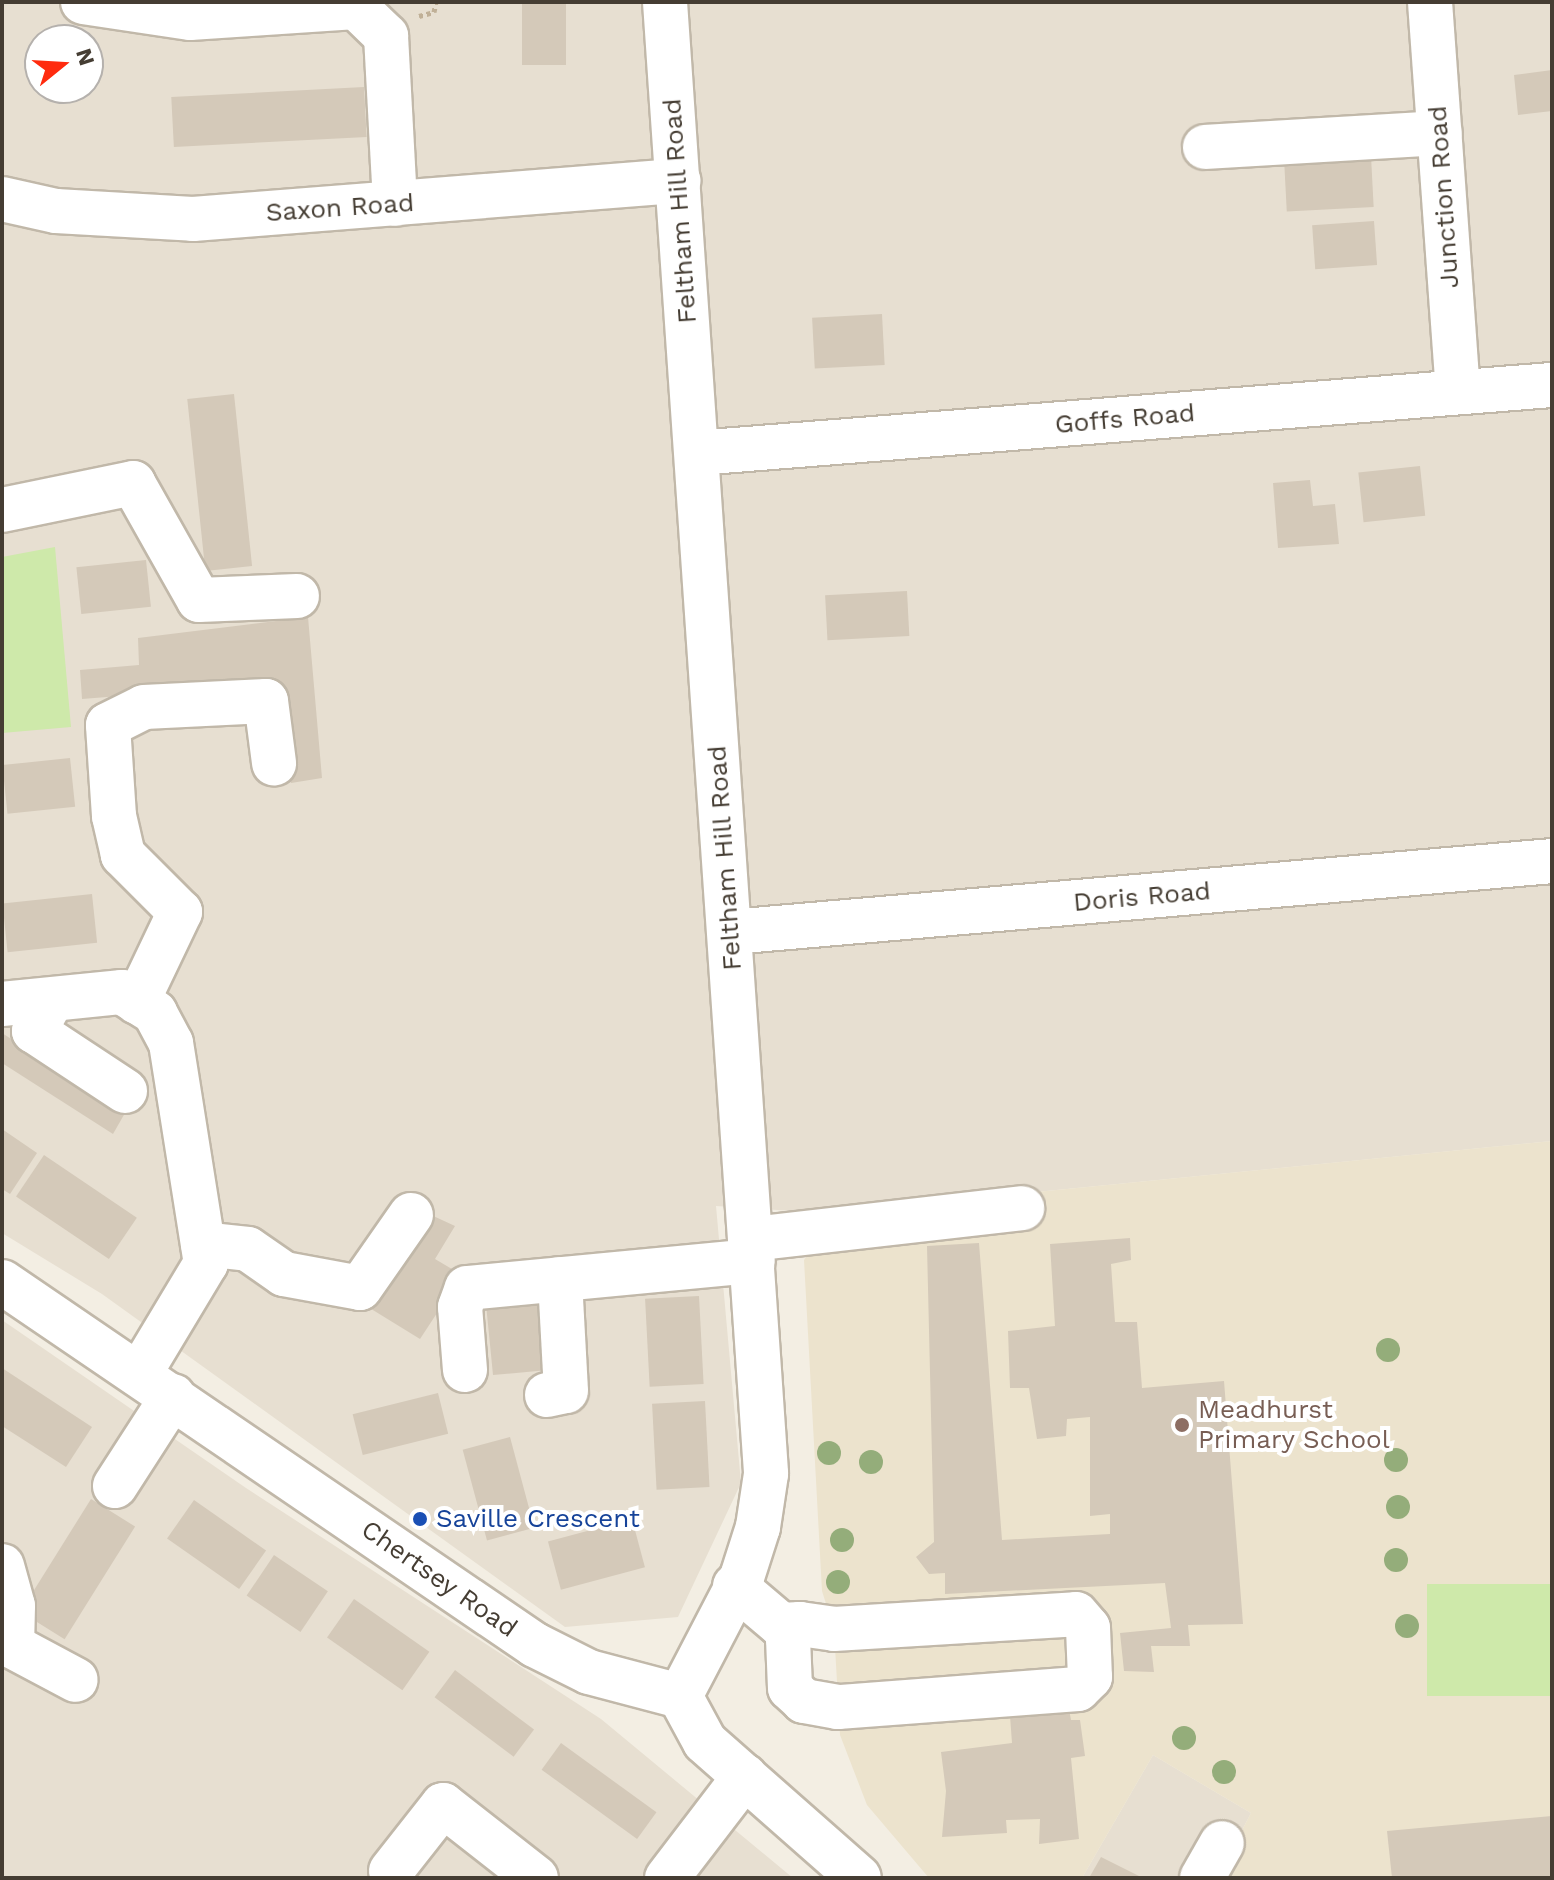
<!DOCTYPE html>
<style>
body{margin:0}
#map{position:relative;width:1554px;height:1880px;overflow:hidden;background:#f3eee3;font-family:"Work Sans",sans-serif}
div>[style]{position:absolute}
.residential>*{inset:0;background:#e7dfd1}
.education>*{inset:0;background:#ece3cd}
.green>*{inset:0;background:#cee9aa;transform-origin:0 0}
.building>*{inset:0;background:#d4c9b9;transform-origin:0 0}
.path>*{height:5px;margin-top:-2.5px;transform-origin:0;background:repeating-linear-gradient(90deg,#c0b097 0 4px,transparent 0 8px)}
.roads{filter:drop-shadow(2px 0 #c1b8a9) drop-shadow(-2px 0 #c1b8a9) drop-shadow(0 2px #c1b8a9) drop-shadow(0 -2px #c1b8a9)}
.minor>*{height:44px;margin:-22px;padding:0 22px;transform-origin:22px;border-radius:22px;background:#fff}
.trees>*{width:24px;height:24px;margin:-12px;border-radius:50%;background:#94ad7a}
.dots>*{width:22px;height:22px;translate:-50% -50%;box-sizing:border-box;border:4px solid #fff;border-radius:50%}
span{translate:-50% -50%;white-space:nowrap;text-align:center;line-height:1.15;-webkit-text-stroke:8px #fff;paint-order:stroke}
.street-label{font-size:26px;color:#453d33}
.education-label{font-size:26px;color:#785e54}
.left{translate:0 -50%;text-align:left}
.transit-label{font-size:26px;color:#164399}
.frame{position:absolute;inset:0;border:4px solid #453d33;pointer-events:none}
.north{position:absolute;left:24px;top:24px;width:80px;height:80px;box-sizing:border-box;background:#fff;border:2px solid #b5b1ad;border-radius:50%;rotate:72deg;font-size:22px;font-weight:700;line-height:32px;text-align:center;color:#453d33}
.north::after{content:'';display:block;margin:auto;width:28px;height:36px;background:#ff2b0e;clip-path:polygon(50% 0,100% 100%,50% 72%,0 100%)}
</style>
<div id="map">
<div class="residential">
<div style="clip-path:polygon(evenodd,2px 2px,1552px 2px,1552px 1141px,824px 1213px,716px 1206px,741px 1483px,678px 1617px,565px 1627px,102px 1294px,2px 1233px,2px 2px,40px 40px,88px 40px,88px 88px,40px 88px,40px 40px)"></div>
<div style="clip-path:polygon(2px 1320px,246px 1488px,601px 1719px,793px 1878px,2px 1878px)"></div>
<div style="clip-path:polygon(1153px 1755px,1251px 1813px,1217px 1878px,1082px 1878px)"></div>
</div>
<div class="education">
<div style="clip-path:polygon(1552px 1141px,1552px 1878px,1217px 1878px,1251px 1813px,1153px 1755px,1082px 1878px,929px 1878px,867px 1805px,840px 1735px,834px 1629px,822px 1591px,804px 1260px,825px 1230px,824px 1213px)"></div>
</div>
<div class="green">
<div style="clip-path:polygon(55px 547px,71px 727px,2px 733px,2px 557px)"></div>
<div style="left:1552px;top:1584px;width:112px;height:125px;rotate:90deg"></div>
</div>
<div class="building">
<div style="left:522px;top:2px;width:44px;height:63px"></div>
<div style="clip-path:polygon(1552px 70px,1552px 111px,1518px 115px,1514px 75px)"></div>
<div style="left:364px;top:87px;width:50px;height:193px;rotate:87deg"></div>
<div style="left:1371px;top:156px;width:51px;height:87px;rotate:87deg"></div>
<div style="left:1374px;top:221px;width:44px;height:62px;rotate:86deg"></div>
<div style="left:882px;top:314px;width:51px;height:70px;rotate:87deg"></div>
<div style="left:234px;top:394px;width:173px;height:47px;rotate:84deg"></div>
<div style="left:1420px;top:466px;width:50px;height:62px;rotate:84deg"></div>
<div style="clip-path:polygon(1310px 480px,1313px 506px,1335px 504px,1339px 544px,1278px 548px,1273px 483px)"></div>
<div style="left:146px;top:560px;width:47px;height:70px;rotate:84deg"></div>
<div style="left:907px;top:591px;width:45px;height:82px;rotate:87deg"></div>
<div style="clip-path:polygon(308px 617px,322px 778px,291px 783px,280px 683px,82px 699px,80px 670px,139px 665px,138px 638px)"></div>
<div style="left:70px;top:758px;width:49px;height:68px;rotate:84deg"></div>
<div style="left:92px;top:894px;width:49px;height:90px;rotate:84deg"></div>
<div style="clip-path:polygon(2px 1033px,125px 1113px,113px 1134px,2px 1063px)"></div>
<div style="clip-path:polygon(2px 1129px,37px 1153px,10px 1194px,2px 1189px)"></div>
<div style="left:44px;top:1155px;width:112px;height:50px;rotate:34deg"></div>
<div style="clip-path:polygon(429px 1214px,455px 1226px,435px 1259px,462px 1275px,420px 1339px,368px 1307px)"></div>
<div style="clip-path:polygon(1130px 1238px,1131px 1260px,1111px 1264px,1115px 1322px,1137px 1322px,1142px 1388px,1224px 1381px,1243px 1624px,1188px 1625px,1190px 1646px,1151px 1646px,1154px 1672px,1124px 1671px,1120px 1633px,1171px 1628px,1165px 1583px,945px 1594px,945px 1573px,929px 1574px,916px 1557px,934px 1542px,927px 1246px,979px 1243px,1002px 1540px,1110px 1534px,1110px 1514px,1090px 1516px,1090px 1417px,1067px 1419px,1066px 1436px,1037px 1439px,1029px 1388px,1010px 1388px,1008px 1331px,1055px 1326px,1050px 1244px)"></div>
<div style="clip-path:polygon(485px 1294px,515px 1305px,541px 1305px,548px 1370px,493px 1375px)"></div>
<div style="left:699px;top:1296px;width:88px;height:54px;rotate:87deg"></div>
<div style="clip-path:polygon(2px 1368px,92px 1427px,66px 1467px,2px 1426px)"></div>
<div style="left:438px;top:1393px;width:42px;height:88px;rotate:76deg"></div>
<div style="left:705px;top:1401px;width:86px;height:53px;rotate:87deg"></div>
<div style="left:510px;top:1437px;width:94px;height:49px;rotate:75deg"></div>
<div style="left:91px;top:1499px;width:52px;height:133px;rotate:32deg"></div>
<div style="left:194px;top:1500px;width:88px;height:47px;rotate:35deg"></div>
<div style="left:632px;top:1519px;width:50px;height:87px;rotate:75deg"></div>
<div style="left:274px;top:1555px;width:65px;height:49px;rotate:34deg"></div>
<div style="left:354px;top:1599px;width:92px;height:47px;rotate:35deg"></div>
<div style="left:455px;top:1670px;width:99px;height:34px;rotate:37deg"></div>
<div style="clip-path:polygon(1067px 1698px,1071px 1720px,1080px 1720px,1085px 1756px,1071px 1758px,1079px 1839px,1039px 1844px,1040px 1819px,1006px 1820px,1007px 1833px,942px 1837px,946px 1791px,941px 1752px,1012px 1743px,1009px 1702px)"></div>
<div style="left:561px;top:1743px;width:118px;height:33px;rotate:36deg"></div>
<div style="clip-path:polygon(1552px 1816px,1552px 1878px,1392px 1878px,1387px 1831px)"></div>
<div style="clip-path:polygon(1101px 1857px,1143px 1878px,1089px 1878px)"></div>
</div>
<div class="path">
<div style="left:419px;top:16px;width:16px;rotate:-15deg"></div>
<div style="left:434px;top:12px;width:10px;rotate:-79deg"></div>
</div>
<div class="roads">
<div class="minor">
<div style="left:83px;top:2px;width:108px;rotate:8.5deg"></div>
<div style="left:190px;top:18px;width:166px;rotate:-3.8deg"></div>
<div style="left:356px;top:7px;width:42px;rotate:44deg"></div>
<div style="left:386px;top:36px;width:168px;rotate:86.9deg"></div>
<div style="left:665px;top:2px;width:1475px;rotate:86.07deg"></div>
<div style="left:766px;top:1474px;width:54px;rotate:98.6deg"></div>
<div style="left:758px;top:1527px;width:52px;rotate:107.7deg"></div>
<div style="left:742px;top:1577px;width:134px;rotate:117.5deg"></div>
<div style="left:1430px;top:2px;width:391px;rotate:85.9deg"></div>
<div style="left:1205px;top:147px;width:235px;rotate:-3.4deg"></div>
<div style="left:2px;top:199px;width:55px;rotate:12.5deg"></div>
<div style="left:56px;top:211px;width:137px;rotate:3.3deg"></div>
<div style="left:193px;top:219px;width:487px;rotate:-4.5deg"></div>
<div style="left:697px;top:453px;width:858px;rotate:-4.55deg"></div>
<div style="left:2px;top:510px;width:134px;rotate:-11.6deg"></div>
<div style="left:133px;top:483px;width:134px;rotate:60.6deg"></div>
<div style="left:199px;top:600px;width:98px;rotate:-2.3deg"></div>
<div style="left:731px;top:932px;width:824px;rotate:-4.94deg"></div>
<div style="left:52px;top:1000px;width:36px;rotate:120deg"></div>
<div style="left:34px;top:1031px;width:109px;rotate:33.4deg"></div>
<div style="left:137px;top:1002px;width:100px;rotate:-64.5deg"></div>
<div style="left:180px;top:912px;width:81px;rotate:-135deg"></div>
<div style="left:123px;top:855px;width:40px;rotate:-103deg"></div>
<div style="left:114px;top:816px;width:91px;rotate:-93.8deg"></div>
<div style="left:108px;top:725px;width:40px;rotate:-26.6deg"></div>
<div style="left:144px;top:707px;width:122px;rotate:-2.8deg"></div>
<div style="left:266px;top:701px;width:63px;rotate:82.6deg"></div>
<div style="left:2px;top:1004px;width:121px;rotate:-5.7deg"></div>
<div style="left:122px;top:992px;width:39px;rotate:32deg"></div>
<div style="left:155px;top:1013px;width:34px;rotate:62deg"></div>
<div style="left:171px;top:1043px;width:223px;rotate:81deg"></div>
<div style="left:206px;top:1263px;width:128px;rotate:121deg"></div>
<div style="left:752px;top:1239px;width:272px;rotate:-6.5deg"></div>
<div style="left:203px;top:1244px;width:45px;rotate:6.3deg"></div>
<div style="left:248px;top:1249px;width:44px;rotate:34.8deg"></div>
<div style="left:284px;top:1274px;width:77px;rotate:10.4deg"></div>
<div style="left:360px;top:1288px;width:89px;rotate:-55.1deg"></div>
<div style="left:2px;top:1282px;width:645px;rotate:34.26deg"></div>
<div style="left:535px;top:1645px;width:60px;rotate:26.6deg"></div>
<div style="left:589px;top:1672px;width:94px;rotate:14.8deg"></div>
<div style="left:680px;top:1696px;width:52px;rotate:61.5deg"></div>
<div style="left:705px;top:1742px;width:205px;rotate:41.4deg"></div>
<div style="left:465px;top:1370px;width:63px;rotate:-94.5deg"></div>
<div style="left:460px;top:1307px;width:20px;rotate:-70deg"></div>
<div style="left:467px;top:1288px;width:287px;rotate:-5.4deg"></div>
<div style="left:547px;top:1395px;width:19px;rotate:-12deg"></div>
<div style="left:566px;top:1391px;width:112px;rotate:-93.1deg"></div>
<div style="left:115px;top:1486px;width:107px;rotate:-57.2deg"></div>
<div style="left:2px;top:1566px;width:41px;rotate:74.6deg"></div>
<div style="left:13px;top:1606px;width:40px;rotate:91.4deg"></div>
<div style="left:12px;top:1646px;width:72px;rotate:28deg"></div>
<div style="left:735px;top:1586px;width:60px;rotate:40.3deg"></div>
<div style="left:781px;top:1625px;width:19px;rotate:-3deg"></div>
<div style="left:800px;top:1624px;width:34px;rotate:8deg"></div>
<div style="left:834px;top:1629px;width:242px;rotate:-3.5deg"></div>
<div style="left:1076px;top:1614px;width:18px;rotate:49deg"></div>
<div style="left:1088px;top:1628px;width:49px;rotate:87.7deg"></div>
<div style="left:1090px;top:1677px;width:17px;rotate:135deg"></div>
<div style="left:1078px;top:1689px;width:241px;rotate:175.7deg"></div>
<div style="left:838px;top:1707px;width:35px;rotate:-170deg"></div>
<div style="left:804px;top:1701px;width:19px;rotate:-137deg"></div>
<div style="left:790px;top:1688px;width:49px;rotate:-92.3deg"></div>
<div style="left:788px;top:1639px;width:19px;rotate:-51deg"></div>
<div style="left:391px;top:1871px;width:84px;rotate:-51.8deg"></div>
<div style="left:443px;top:1805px;width:118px;rotate:38.1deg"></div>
<div style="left:667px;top:1878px;width:128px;rotate:-52.6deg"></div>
<div style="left:1202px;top:1878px;width:40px;rotate:-60.3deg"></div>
</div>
</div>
<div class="trees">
<div style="left:1388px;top:1350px"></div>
<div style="left:829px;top:1453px"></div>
<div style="left:1396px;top:1460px"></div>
<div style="left:871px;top:1462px"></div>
<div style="left:1398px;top:1507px"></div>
<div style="left:842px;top:1540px"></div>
<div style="left:1396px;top:1560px"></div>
<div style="left:838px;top:1582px"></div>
<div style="left:1407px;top:1626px"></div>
<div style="left:1184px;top:1738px"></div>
<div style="left:1224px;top:1772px"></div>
</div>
<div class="dots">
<div style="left:1182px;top:1425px;background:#8d6e63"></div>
<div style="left:420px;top:1519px;background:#1a4fb4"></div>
</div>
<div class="street-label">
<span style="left:1444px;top:197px;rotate:-94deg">Junction Road</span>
<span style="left:340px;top:208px;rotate:-4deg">Saxon Road</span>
<span style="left:680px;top:211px;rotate:-94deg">Feltham Hill Road</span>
<span style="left:1125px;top:419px;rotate:-5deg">Goffs Road</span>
<span style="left:725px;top:858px;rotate:-94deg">Feltham Hill Road</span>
<span style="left:1142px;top:897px;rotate:-5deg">Doris Road</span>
<span style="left:439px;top:1579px;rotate:35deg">Chertsey Road</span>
</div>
<div class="education-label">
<span class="left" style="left:1198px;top:1425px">Meadhurst<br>Primary School</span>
</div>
<div class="transit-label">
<span class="left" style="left:436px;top:1519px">Saville Crescent</span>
</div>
<div class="frame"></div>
<div class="north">N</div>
</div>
